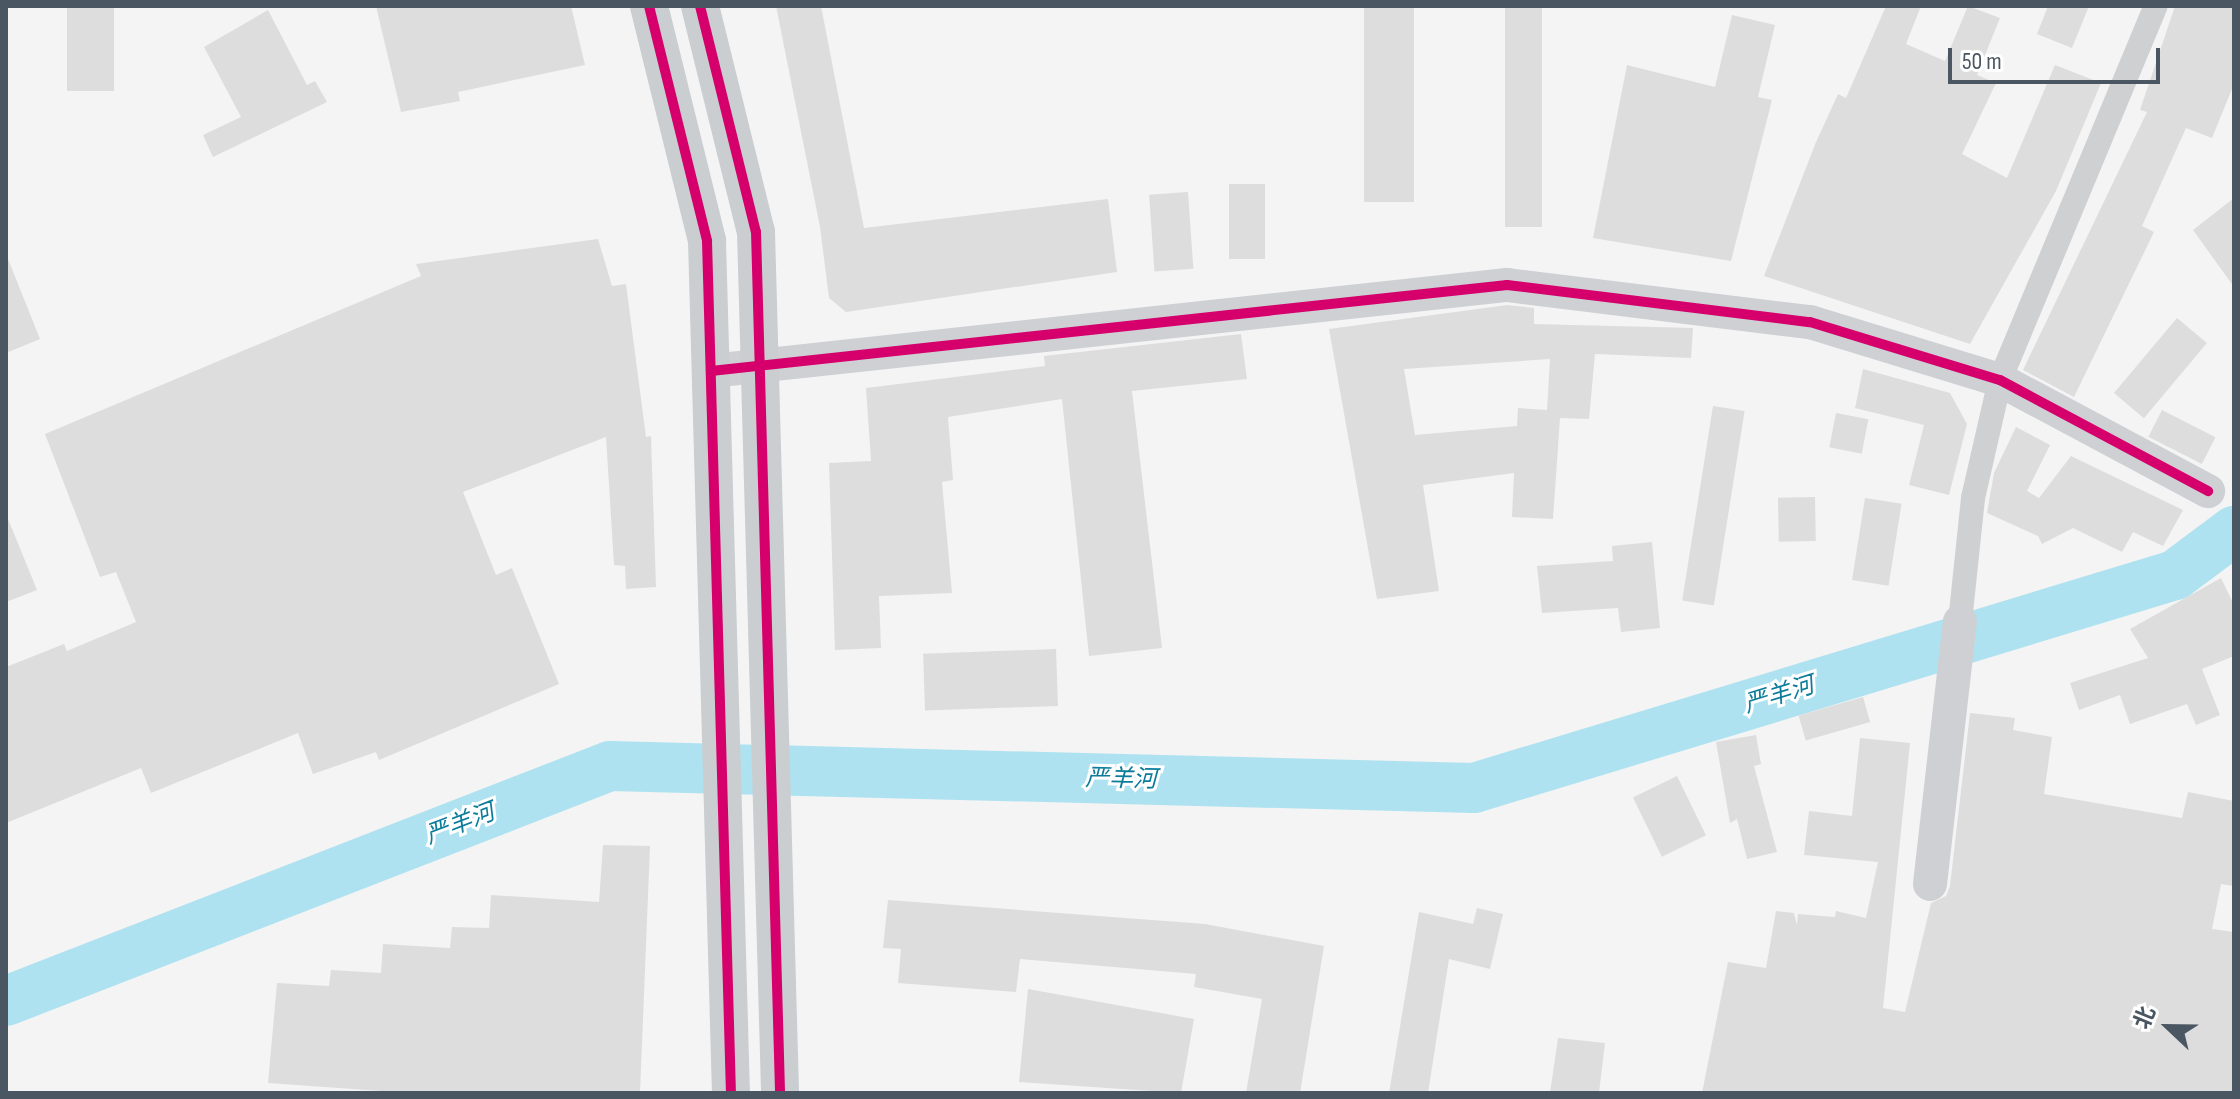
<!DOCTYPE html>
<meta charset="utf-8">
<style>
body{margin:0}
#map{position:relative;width:2240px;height:1099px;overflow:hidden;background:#f4f4f4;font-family:"Sofia Sans Condensed","Noto Sans SC",sans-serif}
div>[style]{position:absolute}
.river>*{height:50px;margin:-25px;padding:0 25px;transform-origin:25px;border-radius:25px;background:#aee2f0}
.building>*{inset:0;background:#ddddde;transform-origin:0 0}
.street>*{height:24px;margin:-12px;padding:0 12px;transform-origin:12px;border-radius:12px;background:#ced0d2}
.secondary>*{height:34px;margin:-17px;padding:0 17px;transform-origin:17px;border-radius:17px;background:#ced0d4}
.primary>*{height:38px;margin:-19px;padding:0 19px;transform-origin:19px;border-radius:19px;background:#caced1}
.cycleway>*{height:10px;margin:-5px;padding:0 5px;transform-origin:5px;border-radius:5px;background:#d6006c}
span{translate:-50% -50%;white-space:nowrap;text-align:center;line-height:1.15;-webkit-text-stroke:6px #fff;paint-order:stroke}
.water-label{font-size:24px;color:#0c7c9b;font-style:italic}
.frame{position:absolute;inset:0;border:8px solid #4a5661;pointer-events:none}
.north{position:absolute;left:2128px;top:987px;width:80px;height:80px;-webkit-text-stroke:6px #fff;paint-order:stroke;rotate:292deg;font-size:22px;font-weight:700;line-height:32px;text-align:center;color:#4a5661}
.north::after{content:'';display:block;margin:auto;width:28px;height:36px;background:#4a5661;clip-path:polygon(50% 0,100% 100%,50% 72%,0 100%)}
.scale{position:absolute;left:1948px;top:48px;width:212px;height:36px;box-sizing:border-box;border:4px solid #4a5661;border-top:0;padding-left:10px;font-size:24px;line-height:28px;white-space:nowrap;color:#4a5661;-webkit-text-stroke:6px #fff;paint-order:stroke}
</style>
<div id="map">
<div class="river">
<div style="left:6px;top:1001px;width:648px;rotate:-21.26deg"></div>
<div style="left:610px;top:766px;width:864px;rotate:1.46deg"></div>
<div style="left:1474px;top:788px;width:733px;rotate:-16.9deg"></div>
<div style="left:2175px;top:575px;width:74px;rotate:-36.7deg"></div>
</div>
<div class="building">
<div style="left:67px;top:6px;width:47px;height:85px"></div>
<div style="clip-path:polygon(376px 6px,571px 6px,585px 65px,458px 92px,460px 101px,401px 112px)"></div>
<div style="clip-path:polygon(776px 6px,821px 6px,864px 228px,1108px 199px,1117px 272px,846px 312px,829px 298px,820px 227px)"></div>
<div style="left:1364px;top:6px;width:50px;height:196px"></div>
<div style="left:1505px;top:6px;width:37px;height:221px"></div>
<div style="clip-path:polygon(1886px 6px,1921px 6px,1906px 44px,1945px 61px,1968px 6px,2000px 18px,1977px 75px,1996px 83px,1962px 154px,2007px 178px,2055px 65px,2101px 83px,2056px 191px,1970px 344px,1764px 276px,1816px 142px,1838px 94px,1846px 98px)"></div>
<div style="clip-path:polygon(2048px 6px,2089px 6px,2072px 48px,2037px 34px)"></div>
<div style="clip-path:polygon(2175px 6px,2234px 6px,2234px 84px,2212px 138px,2186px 128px,2142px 226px,2154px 232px,2074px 397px,2023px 370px,2147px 112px,2140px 110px)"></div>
<div style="clip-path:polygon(268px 10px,307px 85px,315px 81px,327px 102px,213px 157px,203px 135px,241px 117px,204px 47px)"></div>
<div style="clip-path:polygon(1732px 15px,1775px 25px,1758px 97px,1772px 100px,1731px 261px,1593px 238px,1627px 65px,1715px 87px)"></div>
<div style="left:1229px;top:184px;width:36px;height:75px"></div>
<div style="left:1188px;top:192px;width:77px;height:39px;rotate:86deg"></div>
<div style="clip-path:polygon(2234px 198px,2234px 287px,2193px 230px)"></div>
<div style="clip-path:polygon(598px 239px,612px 286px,626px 284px,646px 437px,651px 436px,656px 587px,626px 589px,625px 566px,614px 565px,606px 437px,463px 492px,496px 575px,512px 568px,559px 684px,379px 760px,376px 752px,313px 774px,298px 733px,151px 793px,141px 768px,6px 823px,6px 667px,64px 644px,67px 651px,136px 622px,116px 572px,100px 577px,45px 434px,421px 276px,416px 264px)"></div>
<div style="clip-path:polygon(6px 254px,40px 339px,6px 353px)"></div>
<div style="clip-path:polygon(evenodd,1507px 305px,1534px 308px,1534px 324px,1693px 328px,1691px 358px,1595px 354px,1589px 419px,1560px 418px,1553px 519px,1512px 517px,1514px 473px,1423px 485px,1439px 591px,1377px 599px,1329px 329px,1507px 305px,1550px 359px,1547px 410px,1518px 408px,1517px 426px,1415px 435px,1404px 369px,1550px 359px)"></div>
<div style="left:2177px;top:318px;width:39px;height:98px;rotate:40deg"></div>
<div style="clip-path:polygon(1241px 334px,1247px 379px,1132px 391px,1162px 648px,1089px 656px,1062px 399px,948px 417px,953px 480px,942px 482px,952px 593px,879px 596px,881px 648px,835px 650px,829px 463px,871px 461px,866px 388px,1045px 366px,1044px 356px)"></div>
<div style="clip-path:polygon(1863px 369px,1950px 393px,1967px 424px,1949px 495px,1909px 485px,1924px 425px,1855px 408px)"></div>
<div style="left:1713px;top:406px;width:32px;height:197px;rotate:9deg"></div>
<div style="left:2162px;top:410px;width:60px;height:30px;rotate:27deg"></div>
<div style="left:1836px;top:413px;width:33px;height:35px;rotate:11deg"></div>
<div style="clip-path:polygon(2016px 427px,2050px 445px,2027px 491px,2039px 498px,2071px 456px,2183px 510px,2163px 546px,2133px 532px,2122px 552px,2073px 528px,2042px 544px,2038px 536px,1987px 513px,1994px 473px)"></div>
<div style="left:1815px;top:497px;width:44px;height:37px;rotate:89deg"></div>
<div style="left:1865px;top:498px;width:37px;height:83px;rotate:9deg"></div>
<div style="clip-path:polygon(6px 514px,37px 590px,6px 602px)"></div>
<div style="clip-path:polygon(1652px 542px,1660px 628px,1621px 632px,1618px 608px,1542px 613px,1537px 566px,1613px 561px,1612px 546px)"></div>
<div style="clip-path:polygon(2221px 578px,2234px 605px,2234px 656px,2202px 669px,2220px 715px,2196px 725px,2187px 704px,2130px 724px,2120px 695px,2079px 710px,2070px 683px,2148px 658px,2130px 629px)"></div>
<div style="left:1056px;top:649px;width:57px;height:133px;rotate:88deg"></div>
<div style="left:1863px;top:697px;width:26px;height:67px;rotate:74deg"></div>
<div style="clip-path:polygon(1970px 713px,2015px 718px,2013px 730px,2052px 737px,2044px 794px,2182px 818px,2188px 792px,2234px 801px,2234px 886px,2221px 884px,2212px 929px,2234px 932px,2234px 1093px,1702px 1093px,1728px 962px,1766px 968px,1776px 911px,1794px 913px,1797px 925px,1798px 914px,1835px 917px,1836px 911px,1866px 918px,1878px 862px,1804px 855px,1809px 811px,1852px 816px,1860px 738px,1910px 743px,1883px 1008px,1905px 1012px,1931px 903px,1946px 896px,1950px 886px)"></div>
<div style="clip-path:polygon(1756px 735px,1761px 764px,1754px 766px,1777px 852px,1747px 859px,1737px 819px,1730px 823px,1716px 742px)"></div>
<div style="left:1677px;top:776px;width:66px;height:49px;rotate:64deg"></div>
<div style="clip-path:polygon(603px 845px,650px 846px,640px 1093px,409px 1093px,268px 1083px,277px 983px,329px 986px,331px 970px,381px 973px,383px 944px,450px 948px,452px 927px,489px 928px,491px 895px,599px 902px)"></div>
<div style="clip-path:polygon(888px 900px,1205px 924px,1324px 946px,1300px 1093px,1246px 1093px,1262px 999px,1194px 987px,1196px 974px,1020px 959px,1016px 992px,898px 983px,901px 949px,883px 948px)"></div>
<div style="clip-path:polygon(1477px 908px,1503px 914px,1490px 969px,1449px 959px,1428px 1093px,1389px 1093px,1419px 912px,1473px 924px)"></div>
<div style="clip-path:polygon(1028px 989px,1194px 1019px,1181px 1093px,1019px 1082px)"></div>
<div style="clip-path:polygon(1558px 1038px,1605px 1043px,1599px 1093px,1550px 1093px)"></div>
</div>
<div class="street">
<div style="left:1960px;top:622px;width:125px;rotate:-84deg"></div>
<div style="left:1973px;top:498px;width:121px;rotate:-77.1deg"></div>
<div style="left:2000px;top:380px;width:405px;rotate:-67.4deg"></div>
</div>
<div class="secondary">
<div style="left:711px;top:371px;width:801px;rotate:-6.17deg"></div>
<div style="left:1507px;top:285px;width:305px;rotate:7deg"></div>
<div style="left:1810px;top:322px;width:199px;rotate:17deg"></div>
<div style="left:2000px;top:380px;width:236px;rotate:28.1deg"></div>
<div style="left:1930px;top:884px;width:264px;rotate:-83.5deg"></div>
</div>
<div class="primary">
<div style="left:649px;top:6px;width:242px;rotate:76.1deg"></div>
<div style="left:707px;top:241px;width:852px;rotate:88.39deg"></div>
<div style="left:700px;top:6px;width:233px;rotate:76.1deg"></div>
<div style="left:756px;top:232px;width:861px;rotate:88.4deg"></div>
</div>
<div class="cycleway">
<div style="left:649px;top:6px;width:242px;rotate:76.1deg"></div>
<div style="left:707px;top:241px;width:852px;rotate:88.39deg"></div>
<div style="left:700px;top:6px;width:233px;rotate:76.1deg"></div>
<div style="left:756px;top:232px;width:861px;rotate:88.4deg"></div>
<div style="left:711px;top:371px;width:801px;rotate:-6.17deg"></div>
<div style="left:1507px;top:285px;width:305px;rotate:7deg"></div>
<div style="left:1810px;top:322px;width:199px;rotate:17deg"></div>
<div style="left:2000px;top:380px;width:236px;rotate:28.1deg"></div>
</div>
<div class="water-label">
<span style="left:1779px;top:695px;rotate:-17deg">严羊河</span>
<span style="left:1121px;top:779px;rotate:1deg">严羊河</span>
<span style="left:460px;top:824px;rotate:-21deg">严羊河</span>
</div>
<div class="frame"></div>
<div class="north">北</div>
<div class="scale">50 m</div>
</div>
